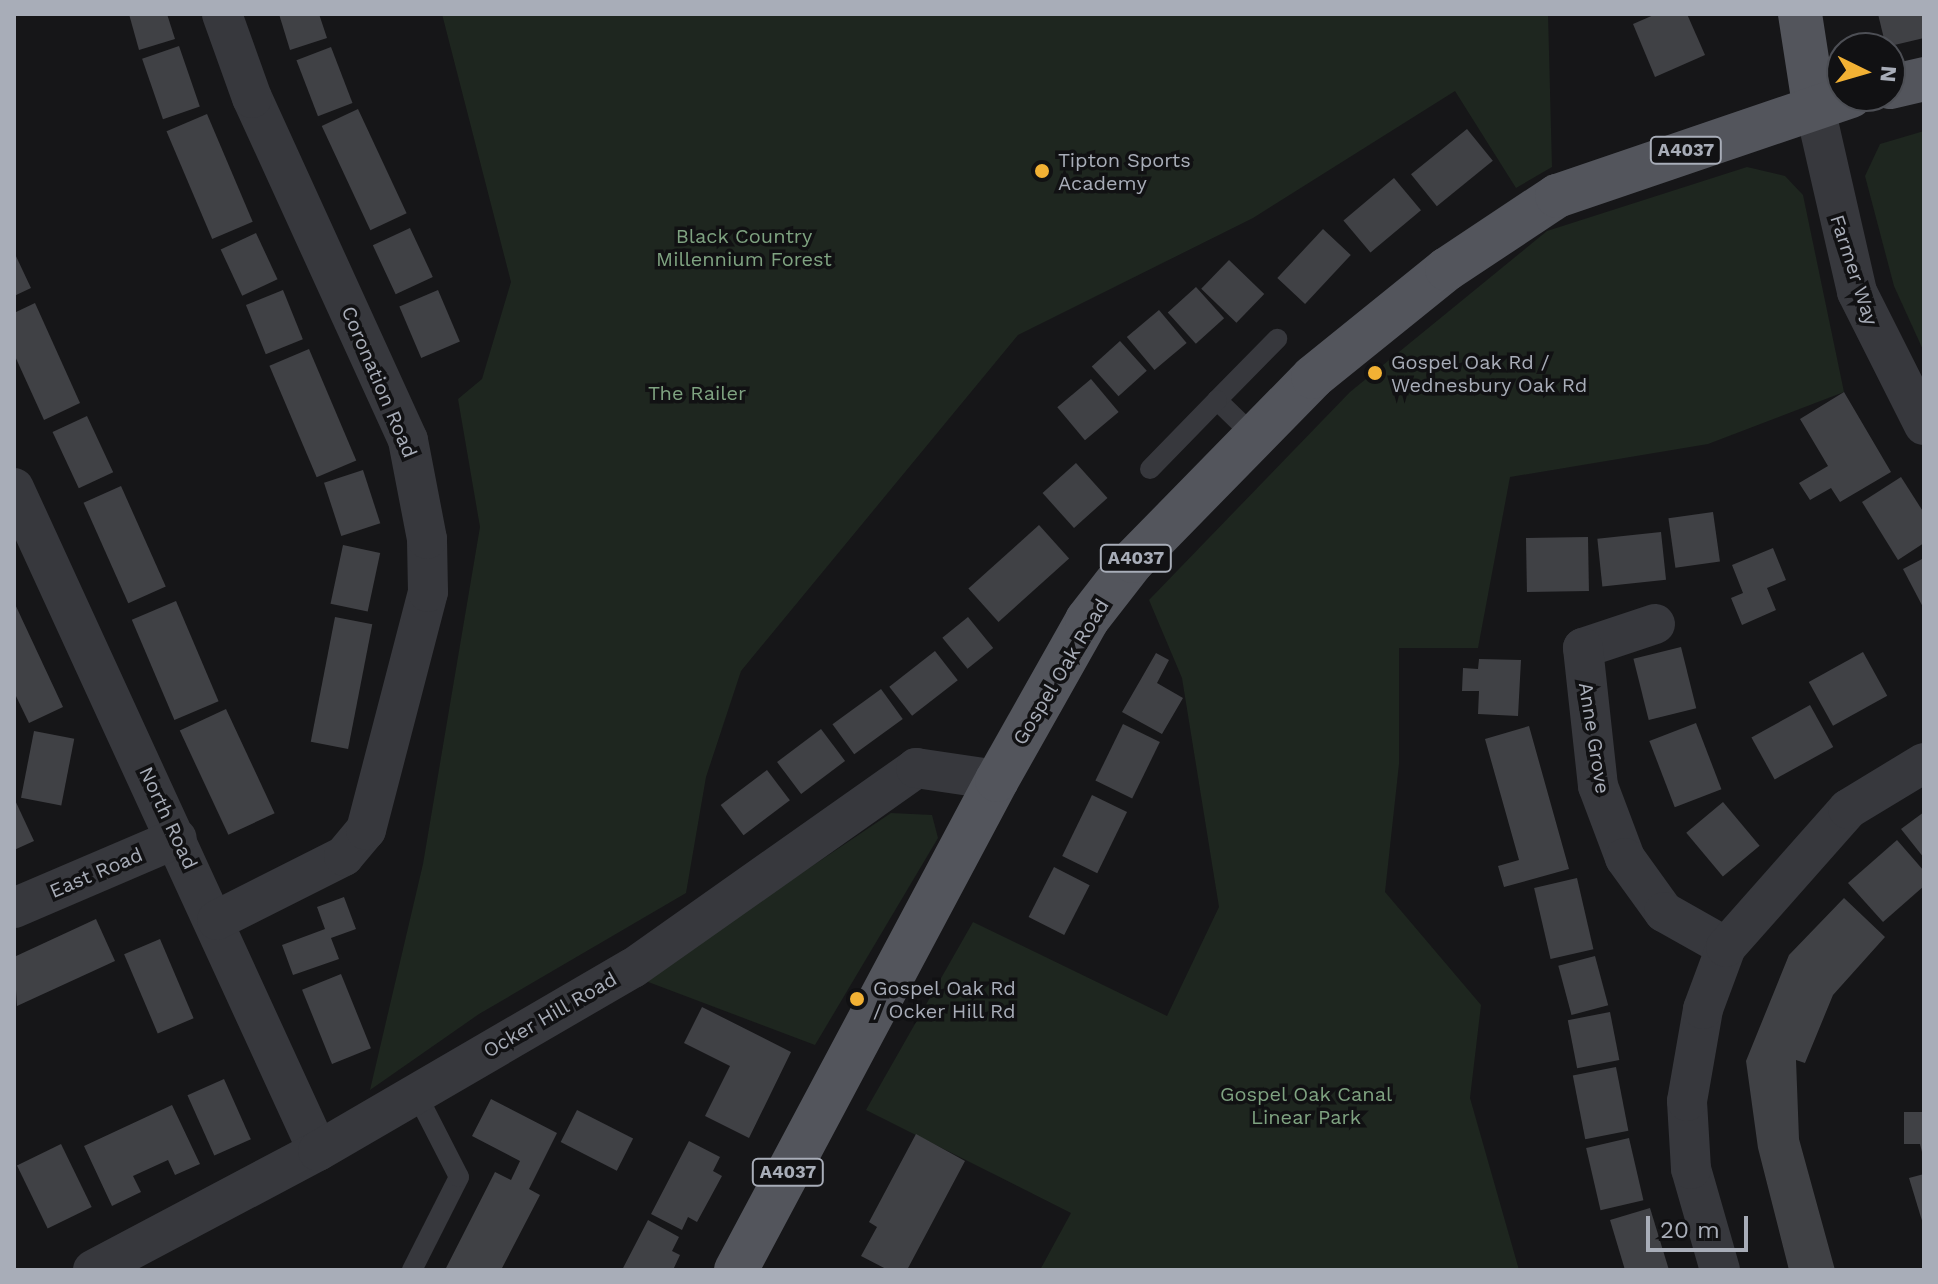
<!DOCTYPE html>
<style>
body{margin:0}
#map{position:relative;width:1938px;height:1284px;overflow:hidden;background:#161618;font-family:"Work Sans",sans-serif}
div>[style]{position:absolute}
.green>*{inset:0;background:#1e261f}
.building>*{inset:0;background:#404145;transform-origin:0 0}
.service>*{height:20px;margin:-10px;padding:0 10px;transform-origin:10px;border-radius:10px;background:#37383d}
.minor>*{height:40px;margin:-20px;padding:0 20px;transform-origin:20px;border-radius:20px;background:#37383d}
.primary>*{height:44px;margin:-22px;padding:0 22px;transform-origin:22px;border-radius:22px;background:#53555c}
.dots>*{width:22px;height:22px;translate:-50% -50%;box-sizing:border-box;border:4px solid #111113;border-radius:50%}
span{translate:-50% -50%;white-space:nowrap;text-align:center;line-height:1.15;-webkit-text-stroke:7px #111113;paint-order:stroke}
.shield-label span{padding:2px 6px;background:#111113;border:2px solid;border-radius:6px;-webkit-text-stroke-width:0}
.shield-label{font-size:18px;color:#a8adb8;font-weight:700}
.poi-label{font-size:20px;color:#a8adb8}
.left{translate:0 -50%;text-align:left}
.park-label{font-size:20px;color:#7fa381}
.street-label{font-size:20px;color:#a8adb8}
.frame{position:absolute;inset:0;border:16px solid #a8adb8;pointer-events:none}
.north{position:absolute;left:1826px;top:32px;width:80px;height:80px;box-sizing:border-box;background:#111113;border:2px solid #4d4f55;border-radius:50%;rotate:95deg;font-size:22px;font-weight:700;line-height:32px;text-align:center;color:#a8adb8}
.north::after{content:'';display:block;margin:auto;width:28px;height:36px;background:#f2b134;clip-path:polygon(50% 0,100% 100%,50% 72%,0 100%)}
.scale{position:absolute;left:1646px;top:1216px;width:102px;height:36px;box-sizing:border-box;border:4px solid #a8adb8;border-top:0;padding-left:10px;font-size:24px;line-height:28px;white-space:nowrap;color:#a8adb8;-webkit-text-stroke:6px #111113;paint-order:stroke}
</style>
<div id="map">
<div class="green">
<div style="clip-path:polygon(442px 14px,1548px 14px,1552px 167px,1516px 188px,1455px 91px,1253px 218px,1018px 335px,741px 671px,706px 777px,686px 893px,479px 1014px,370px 1090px,423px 864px,480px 527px,458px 399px,482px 379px,511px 282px)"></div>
<div style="clip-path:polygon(1924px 131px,1924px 352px,1894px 286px,1865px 176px,1880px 144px)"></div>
<div style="clip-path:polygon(1747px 167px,1785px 176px,1803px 195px,1844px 392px,1708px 444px,1510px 477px,1478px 648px,1399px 648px,1399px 764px,1385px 892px,1481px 1005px,1470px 1098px,1519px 1270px,1040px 1270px,1071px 1213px,866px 1110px,973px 922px,1167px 1016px,1219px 907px,1182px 678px,1149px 600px,1350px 392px,1547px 231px)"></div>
<div style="clip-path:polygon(891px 813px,932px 815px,938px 838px,815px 1045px,643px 980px)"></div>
</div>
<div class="building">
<div style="clip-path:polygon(129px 14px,167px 14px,175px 39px,139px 50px)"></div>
<div style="clip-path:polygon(279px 14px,319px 14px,327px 38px,290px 50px)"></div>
<div style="clip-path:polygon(1656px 14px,1687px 14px,1705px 55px,1655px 77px,1633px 24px)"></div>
<div style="clip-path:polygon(1878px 14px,1924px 14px,1924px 38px,1886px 47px)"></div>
<div style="left:179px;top:46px;width:64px;height:39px;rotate:71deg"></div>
<div style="left:331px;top:47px;width:60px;height:37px;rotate:69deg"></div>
<div style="left:358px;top:109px;width:115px;height:40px;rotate:65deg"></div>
<div style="left:207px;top:114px;width:117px;height:44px;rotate:67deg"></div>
<div style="left:1467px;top:129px;width:41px;height:72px;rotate:51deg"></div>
<div style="left:1394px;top:178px;width:42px;height:66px;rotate:50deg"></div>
<div style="left:410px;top:228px;width:54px;height:41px;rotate:65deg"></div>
<div style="left:1323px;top:229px;width:38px;height:67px;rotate:43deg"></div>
<div style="left:256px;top:233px;width:51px;height:39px;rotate:65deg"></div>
<div style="clip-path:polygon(14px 252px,31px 288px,14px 296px)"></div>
<div style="left:1229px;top:260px;width:49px;height:40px;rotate:44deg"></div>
<div style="left:1196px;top:287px;width:42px;height:38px;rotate:48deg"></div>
<div style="left:283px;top:290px;width:53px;height:40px;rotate:68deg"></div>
<div style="left:438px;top:290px;width:56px;height:42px;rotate:67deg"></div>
<div style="clip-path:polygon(35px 303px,80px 403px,44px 420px,14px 354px,14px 313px)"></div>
<div style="left:1159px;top:310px;width:43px;height:42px;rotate:50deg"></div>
<div style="left:1120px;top:341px;width:40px;height:38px;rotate:48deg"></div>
<div style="left:309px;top:349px;width:121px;height:43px;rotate:67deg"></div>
<div style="left:1091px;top:379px;width:43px;height:44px;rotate:50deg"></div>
<div style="clip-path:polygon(1844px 392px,1891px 472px,1840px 502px,1831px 488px,1810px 500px,1799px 483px,1828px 466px,1800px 419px)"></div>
<div style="left:87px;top:416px;width:62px;height:38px;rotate:65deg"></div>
<div style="left:1076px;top:463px;width:47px;height:45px;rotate:48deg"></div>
<div style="left:363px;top:470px;width:56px;height:41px;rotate:72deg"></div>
<div style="clip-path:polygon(1901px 477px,1924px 513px,1924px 543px,1898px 560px,1862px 502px)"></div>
<div style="left:121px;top:486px;width:110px;height:41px;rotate:66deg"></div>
<div style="left:1713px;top:512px;width:50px;height:45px;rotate:82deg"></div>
<div style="left:1039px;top:525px;width:45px;height:95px;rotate:48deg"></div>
<div style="left:1661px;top:532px;width:48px;height:64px;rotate:84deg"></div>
<div style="left:1588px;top:537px;width:54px;height:62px;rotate:89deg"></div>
<div style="left:343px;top:545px;width:38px;height:60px;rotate:12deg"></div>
<div style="clip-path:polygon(1773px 548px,1786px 580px,1767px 588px,1776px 610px,1742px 625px,1731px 598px,1743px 593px,1732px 565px)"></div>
<div style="clip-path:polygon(1924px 558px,1924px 609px,1903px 569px)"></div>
<div style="left:176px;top:601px;width:109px;height:48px;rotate:67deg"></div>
<div style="clip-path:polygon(14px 602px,63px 707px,29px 723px,14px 692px)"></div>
<div style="left:335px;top:617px;width:38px;height:127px;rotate:11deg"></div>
<div style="left:968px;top:617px;width:40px;height:33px;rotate:51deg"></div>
<div style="left:1681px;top:647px;width:63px;height:49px;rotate:76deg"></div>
<div style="left:935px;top:651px;width:37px;height:58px;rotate:52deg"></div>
<div style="left:1863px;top:652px;width:50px;height:62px;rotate:61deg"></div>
<div style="clip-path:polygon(1156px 653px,1169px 660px,1157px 683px,1183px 698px,1162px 734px,1122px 712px)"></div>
<div style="clip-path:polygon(1479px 659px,1521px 660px,1518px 716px,1478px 714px,1479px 691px,1462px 691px,1463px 668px,1478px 669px)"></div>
<div style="left:881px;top:689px;width:37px;height:60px;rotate:54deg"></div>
<div style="left:1810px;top:705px;width:48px;height:67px;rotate:61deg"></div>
<div style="left:226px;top:709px;width:115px;height:51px;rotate:65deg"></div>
<div style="left:1696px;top:723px;width:71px;height:50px;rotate:69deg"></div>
<div style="left:1123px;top:724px;width:41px;height:63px;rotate:26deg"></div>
<div style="clip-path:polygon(1529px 726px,1569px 869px,1504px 887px,1498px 866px,1519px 860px,1485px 739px)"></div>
<div style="left:821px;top:729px;width:40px;height:55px;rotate:53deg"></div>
<div style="left:34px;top:731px;width:41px;height:68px;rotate:11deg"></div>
<div style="left:767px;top:770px;width:38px;height:58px;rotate:53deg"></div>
<div style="left:1092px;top:795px;width:39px;height:68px;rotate:26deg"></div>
<div style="clip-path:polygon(14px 798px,34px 841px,14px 850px)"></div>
<div style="left:1723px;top:802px;width:57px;height:48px;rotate:50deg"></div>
<div style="clip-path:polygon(1924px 812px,1924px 858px,1901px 829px)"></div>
<div style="clip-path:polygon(1897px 840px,1924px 871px,1924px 886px,1883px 922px,1848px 883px)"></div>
<div style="left:1054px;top:867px;width:40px;height:56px;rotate:27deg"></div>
<div style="left:1577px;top:878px;width:73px;height:44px;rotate:77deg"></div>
<div style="clip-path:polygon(344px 897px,356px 929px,331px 938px,339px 959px,293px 975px,282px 945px,325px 929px,317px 907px)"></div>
<div style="clip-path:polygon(1844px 898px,1885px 937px,1833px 995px,1805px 1063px,1796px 1060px,1799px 1139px,1835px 1270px,1789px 1270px,1758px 1148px,1746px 1061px,1789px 955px)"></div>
<div style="clip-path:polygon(96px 919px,115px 961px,17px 1006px,14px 957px)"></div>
<div style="left:160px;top:939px;width:86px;height:39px;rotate:67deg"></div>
<div style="left:1595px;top:956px;width:51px;height:38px;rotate:75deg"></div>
<div style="left:341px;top:974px;width:80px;height:42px;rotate:68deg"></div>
<div style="clip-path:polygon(702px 1007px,791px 1052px,749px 1138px,705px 1116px,730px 1066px,684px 1043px)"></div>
<div style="left:1610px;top:1012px;width:49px;height:43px;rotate:79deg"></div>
<div style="left:1616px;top:1067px;width:65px;height:44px;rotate:79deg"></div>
<div style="left:224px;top:1079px;width:66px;height:40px;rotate:66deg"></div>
<div style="clip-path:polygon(491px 1099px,557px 1133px,529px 1189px,540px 1195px,501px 1270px,445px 1270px,495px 1172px,511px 1180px,520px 1161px,472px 1136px)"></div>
<div style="clip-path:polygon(172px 1105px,200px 1164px,175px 1175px,168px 1160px,133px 1176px,141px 1192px,112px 1206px,84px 1146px)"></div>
<div style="left:577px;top:1110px;width:63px;height:36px;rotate:27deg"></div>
<div style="clip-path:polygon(1904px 1112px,1924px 1112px,1924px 1160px,1920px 1144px,1904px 1144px)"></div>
<div style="clip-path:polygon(916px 1134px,965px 1161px,907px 1270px,888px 1270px,861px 1256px,877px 1227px,869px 1222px)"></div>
<div style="left:1629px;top:1138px;width:64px;height:44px;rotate:77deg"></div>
<div style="clip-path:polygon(689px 1141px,720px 1157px,713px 1171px,722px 1176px,697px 1222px,688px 1217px,682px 1230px,651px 1214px)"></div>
<div style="left:61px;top:1144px;width:70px;height:49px;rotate:64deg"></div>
<div style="clip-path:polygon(1924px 1174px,1924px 1224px,1923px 1224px,1909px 1178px)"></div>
<div style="clip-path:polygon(1650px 1208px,1669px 1270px,1625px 1270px,1610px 1220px)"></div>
<div style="clip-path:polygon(648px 1220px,679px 1237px,672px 1251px,680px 1255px,673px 1270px,622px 1270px)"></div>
</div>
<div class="service">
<div style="left:1255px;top:437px;width:53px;rotate:-135.8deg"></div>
<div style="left:1217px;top:400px;width:86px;rotate:-45.5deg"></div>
<div style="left:1150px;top:469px;width:96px;rotate:-45.8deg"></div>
<div style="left:412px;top:1270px;width:104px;rotate:-63.2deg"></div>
<div style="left:459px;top:1177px;width:94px;rotate:-117.1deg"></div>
</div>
<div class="minor">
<div style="left:1814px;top:104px;width:193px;rotate:77.1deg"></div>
<div style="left:1857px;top:292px;width:149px;rotate:63.3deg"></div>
<div style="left:14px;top:488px;width:729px;rotate:65.37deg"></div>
<div style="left:1655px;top:624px;width:76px;rotate:161.6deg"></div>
<div style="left:1583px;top:648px;width:139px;rotate:83.8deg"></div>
<div style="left:1598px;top:786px;width:77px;rotate:69.4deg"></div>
<div style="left:1625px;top:858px;width:67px;rotate:54.2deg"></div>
<div style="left:1664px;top:912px;width:71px;rotate:29.4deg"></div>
<div style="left:14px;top:908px;width:177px;rotate:-23.2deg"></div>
<div style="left:217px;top:920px;width:142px;rotate:-26.7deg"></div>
<div style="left:344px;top:856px;width:34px;rotate:-50deg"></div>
<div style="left:366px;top:830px;width:246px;rotate:-75.4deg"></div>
<div style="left:428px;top:592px;width:53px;rotate:-91.1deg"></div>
<div style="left:427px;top:539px;width:101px;rotate:-100.9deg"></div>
<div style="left:408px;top:440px;width:376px;rotate:-114.5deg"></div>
<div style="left:252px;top:98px;width:89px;rotate:-109.7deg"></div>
<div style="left:93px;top:1270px;width:255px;rotate:-27.9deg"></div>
<div style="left:318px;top:1151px;width:364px;rotate:-30.2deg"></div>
<div style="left:633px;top:968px;width:347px;rotate:-35.2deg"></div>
<div style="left:916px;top:768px;width:82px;rotate:8.4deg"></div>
<div style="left:1720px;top:1270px;width:105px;rotate:-106deg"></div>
<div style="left:1691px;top:1169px;width:68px;rotate:-93.4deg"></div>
<div style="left:1687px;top:1101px;width:93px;rotate:-80.1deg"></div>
<div style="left:1703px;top:1009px;width:66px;rotate:-69.6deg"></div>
<div style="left:1726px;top:947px;width:184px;rotate:-48.5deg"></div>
<div style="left:1848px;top:809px;width:89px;rotate:-31.2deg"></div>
</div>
<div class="primary">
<div style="left:1800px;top:14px;width:91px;rotate:81.2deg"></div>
<div style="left:1890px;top:87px;width:35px;rotate:-13deg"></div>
<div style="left:736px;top:1270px;width:555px;rotate:-61.96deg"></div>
<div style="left:997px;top:780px;width:184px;rotate:-60.6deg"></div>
<div style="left:1087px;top:620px;width:75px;rotate:-52.1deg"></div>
<div style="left:1133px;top:561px;width:257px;rotate:-45.6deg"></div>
<div style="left:1313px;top:377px;width:172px;rotate:-38.9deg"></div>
<div style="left:1447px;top:269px;width:132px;rotate:-33.6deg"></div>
<div style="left:1557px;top:196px;width:310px;rotate:-18.8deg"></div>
</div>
<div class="dots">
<div style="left:1042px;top:171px;background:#f2b134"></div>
<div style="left:1375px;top:373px;background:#f2b134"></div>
<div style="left:857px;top:999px;background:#f2b134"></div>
</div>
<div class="shield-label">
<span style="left:1686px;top:150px">A4037</span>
<span style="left:1136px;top:558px">A4037</span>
<span style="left:788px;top:1172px">A4037</span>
</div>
<div class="poi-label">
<span class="left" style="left:1058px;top:172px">Tipton Sports<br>Academy</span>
<span class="left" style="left:1391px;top:374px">Gospel Oak Rd /<br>Wednesbury Oak Rd</span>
<span class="left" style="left:873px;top:1000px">Gospel Oak Rd<br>/ Ocker Hill Rd</span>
</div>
<div class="park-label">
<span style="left:744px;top:248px">Black Country<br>Millennium Forest</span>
<span style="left:697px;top:393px">The Railer</span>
<span style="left:1306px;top:1106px">Gospel Oak Canal<br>Linear Park</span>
</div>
<div class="street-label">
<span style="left:1854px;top:270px;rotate:72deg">Farmer Way</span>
<span style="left:379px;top:382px;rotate:67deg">Coronation Road</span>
<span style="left:1061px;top:672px;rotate:-59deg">Gospel Oak Road</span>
<span style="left:1594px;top:738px;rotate:81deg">Anne Grove</span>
<span style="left:168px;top:818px;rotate:65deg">North Road</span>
<span style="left:96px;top:873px;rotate:-23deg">East Road</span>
<span style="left:550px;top:1015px;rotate:-30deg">Ocker Hill Road</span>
</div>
<div class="frame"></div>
<div class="north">N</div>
<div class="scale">20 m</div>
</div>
